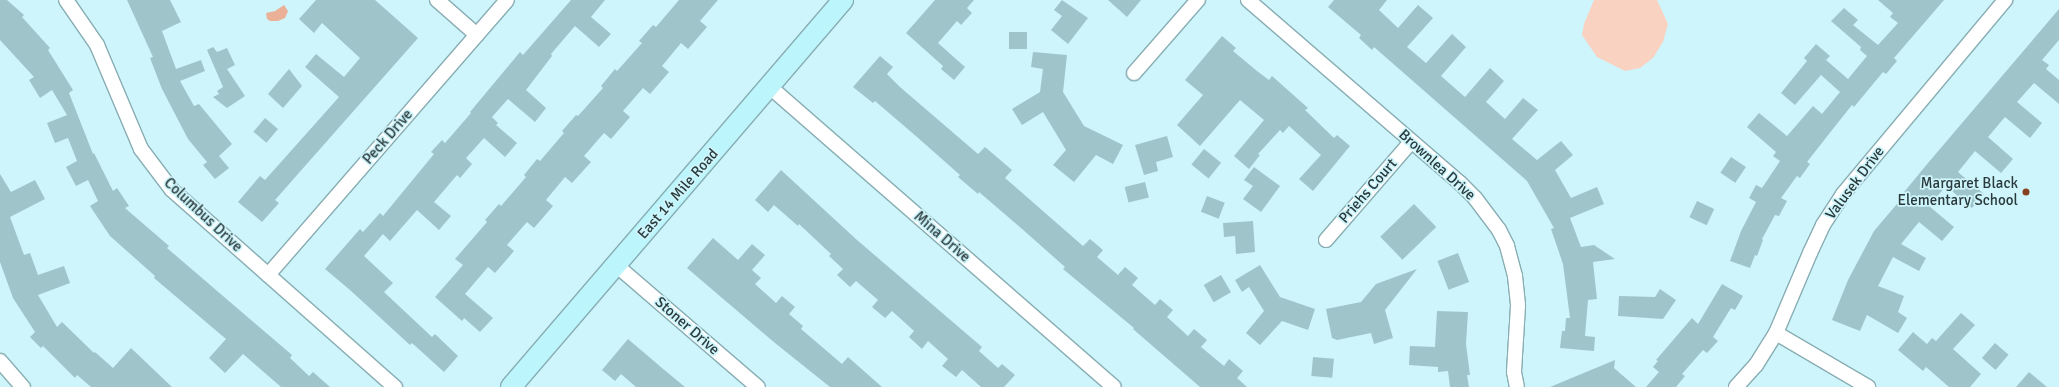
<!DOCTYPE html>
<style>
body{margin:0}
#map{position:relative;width:2059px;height:387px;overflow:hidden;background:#cef5fb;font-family:Signika,sans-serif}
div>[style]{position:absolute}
.green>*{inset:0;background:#f9d2c2}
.water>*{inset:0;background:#ebb198}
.building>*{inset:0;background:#9fc5cb;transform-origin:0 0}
.roads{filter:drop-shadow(1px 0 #88adb3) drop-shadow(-1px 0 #88adb3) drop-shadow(0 1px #88adb3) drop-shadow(0 -1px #88adb3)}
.minor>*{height:14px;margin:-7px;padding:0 7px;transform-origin:7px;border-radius:7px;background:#fff}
.secondary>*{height:20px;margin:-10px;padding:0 10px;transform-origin:10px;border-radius:10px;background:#bcf5fc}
.dots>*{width:11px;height:11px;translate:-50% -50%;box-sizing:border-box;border:2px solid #cef5fb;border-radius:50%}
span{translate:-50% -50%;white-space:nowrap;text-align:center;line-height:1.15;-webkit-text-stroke:3.5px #cef5fb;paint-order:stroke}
.street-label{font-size:15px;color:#2a393b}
.poi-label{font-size:15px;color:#2a393b}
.right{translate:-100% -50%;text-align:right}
</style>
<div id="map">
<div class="green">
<div style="clip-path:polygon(1594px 0,1657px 0,1668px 24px,1663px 42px,1653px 58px,1640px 68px,1625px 71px,1597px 57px,1582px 35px,1584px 24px)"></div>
</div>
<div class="water">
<div style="clip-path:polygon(284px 5px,288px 11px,285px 18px,278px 21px,270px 21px,267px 19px,266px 13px,275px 11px)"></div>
</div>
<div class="building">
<div style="clip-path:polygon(0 0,7px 0,24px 15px,22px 17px,50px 48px,48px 50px,73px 90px,69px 93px,93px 154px,94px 153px,113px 191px,117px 188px,129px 206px,125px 208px,169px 246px,167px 248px,292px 355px,290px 358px,309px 376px,313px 372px,330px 387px,281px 387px,243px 354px,225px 373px,209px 358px,226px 339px,154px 278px,155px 276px,110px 236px,90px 206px,98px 201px,88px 180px,76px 186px,66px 167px,77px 161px,68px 138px,55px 143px,47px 123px,67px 115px,52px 90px,40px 98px,29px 80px,34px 77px,0 40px)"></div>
<div style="clip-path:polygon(127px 0,170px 0,181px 22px,162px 31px,176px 69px,201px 60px,205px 71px,180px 81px,194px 106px,199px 104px,232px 144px,219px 156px,229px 168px,215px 179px,203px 165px,207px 162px,188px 139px,162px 89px,150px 58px,153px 57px)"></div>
<div style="clip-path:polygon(316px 0,375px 0,418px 38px,275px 200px,279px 203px,262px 222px,238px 202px,260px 176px,265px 180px,339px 97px,305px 67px,316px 54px,344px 77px,360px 58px,322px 23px,314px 33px,299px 19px)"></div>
<div style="clip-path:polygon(571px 0,605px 0,591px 17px,611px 34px,599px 47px,575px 26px,551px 54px,552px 56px,526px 90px,546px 108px,535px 122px,508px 99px,492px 117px,498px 123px,496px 125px,517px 143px,505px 157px,484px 138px,466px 158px,472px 164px,460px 178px,457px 175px,434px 202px,451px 216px,439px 230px,417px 210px,390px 241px,383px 234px,364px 256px,393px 283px,384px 292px,432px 337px,435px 334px,458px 356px,444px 372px,412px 343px,410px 345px,350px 290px,325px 269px,360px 229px,363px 232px,380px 213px,383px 216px,434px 154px,431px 152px,442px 140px,445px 143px,471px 113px,470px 112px,520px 52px,523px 55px)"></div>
<div style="clip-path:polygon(679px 0,718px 0,700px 21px,707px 27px,688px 49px,681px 43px,662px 66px,669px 72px,650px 94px,643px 88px,623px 111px,630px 117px,611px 139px,604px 133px,584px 156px,591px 162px,572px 183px,565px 177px,546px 200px,553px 206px,534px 228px,527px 222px,507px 245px,514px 251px,495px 273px,488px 267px,465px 294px,493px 318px,480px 332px,464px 318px,462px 321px,435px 297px,463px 265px,455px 259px,487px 222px,485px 220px,499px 204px,501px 206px,526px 177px,524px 175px,537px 159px,540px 161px,564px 133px,562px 131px,576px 115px,578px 116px,603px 88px,601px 86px,615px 69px,617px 71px,642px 43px,639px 41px,653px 25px,656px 27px)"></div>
<div style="clip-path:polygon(935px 0,974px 0,967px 8px,972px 13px,961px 25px,957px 21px,938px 43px,965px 67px,954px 80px,941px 69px,943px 66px,906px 33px)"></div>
<div style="clip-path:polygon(1062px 0,1088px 18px,1068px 44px,1051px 30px,1062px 16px,1054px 10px)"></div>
<div style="clip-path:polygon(1108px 0,1141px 0,1127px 17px)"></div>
<div style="clip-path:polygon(1334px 0,1387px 0,1379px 10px,1398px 28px,1418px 5px,1433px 18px,1407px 47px,1426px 63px,1452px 34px,1466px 47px,1441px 76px,1465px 97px,1490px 68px,1504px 81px,1486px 102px,1505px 119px,1523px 98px,1538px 110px,1512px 139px,1537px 160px,1561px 141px,1573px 155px,1555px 170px,1571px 198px,1597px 187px,1604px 204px,1570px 218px,1581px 247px,1594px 245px,1615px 259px,1593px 262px,1597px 299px,1588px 300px,1585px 336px,1595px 337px,1594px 351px,1560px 348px,1562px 331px,1565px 331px,1566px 318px,1570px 318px,1563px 264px,1551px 229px,1554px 228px,1527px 181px,1374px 47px,1372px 50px,1359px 38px,1361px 35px,1328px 7px)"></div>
<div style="clip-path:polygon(1878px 0,1944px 0,1894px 58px,1897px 61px,1886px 74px,1883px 72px,1854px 107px,1852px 105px,1836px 125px,1807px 162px,1810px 164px,1800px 178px,1797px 176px,1781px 198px,1787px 201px,1779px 216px,1775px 215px,1762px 239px,1763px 240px,1757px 256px,1755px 255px,1750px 268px,1730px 261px,1741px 231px,1756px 202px,1749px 198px,1756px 185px,1762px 188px,1780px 161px,1773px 156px,1776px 152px,1747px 127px,1759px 113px,1787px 136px,1813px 106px,1822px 114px,1840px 92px,1821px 75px,1795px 105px,1781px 93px,1807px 61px,1804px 58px,1816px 44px,1830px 56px,1826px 60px,1848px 79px,1867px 56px,1860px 50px,1861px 47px,1831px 21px,1844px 8px,1858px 20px,1853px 25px,1878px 45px,1898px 23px,1890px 17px,1893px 13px)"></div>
<div style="clip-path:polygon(2059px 9px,2059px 40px,2042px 60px,2049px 65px,2046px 69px,2059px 80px,2059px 104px,2034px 83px,2017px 102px,2042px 123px,2030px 138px,2005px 117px,1988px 137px,2013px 159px,2001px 173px,1975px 151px,1958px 172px,1984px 194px,1972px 208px,1946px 186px,1929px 206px,1954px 227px,1942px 241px,1919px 222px,1901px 244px,1926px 258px,1919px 271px,1893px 257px,1878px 286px,1904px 296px,1898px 312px,1907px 318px,1898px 333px,1867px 315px,1860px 331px,1832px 320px,1848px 280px,1874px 231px,1902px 198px,1900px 197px,1928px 163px)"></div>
<div style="left:1009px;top:32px;width:18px;height:17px"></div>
<div style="clip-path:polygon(1222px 36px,1236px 48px,1233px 51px,1257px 71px,1269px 80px,1272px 76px,1308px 108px,1305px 110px,1334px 138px,1337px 135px,1350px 146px,1313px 191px,1299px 179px,1321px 155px,1289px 126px,1283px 133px,1280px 130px,1258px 154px,1260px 155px,1249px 169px,1234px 156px,1264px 120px,1240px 100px,1200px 146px,1177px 125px,1203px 95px,1185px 80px)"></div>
<div style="clip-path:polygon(213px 47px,217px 52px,227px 48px,235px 65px,227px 69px,245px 96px,227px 108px,213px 97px,219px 94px,217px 91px,223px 87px,207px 50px)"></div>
<div style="clip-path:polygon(1033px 52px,1067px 55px,1063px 92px,1084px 126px,1123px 145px,1113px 164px,1096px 155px,1074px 182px,1053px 165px,1066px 150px,1043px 112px,1022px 125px,1012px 109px,1040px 92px,1043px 69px,1031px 67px)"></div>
<div style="clip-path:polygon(880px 56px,893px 67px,887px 74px,900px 87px,978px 154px,985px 147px,1012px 170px,1005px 178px,1083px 246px,1090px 239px,1103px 250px,1097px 257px,1118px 275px,1125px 267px,1138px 278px,1132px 285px,1155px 305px,1160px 299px,1173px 310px,1167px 317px,1188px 336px,1194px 329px,1207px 340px,1201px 347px,1224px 366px,1229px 359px,1243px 371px,1237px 378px,1247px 387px,1200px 387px,1133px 329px,1134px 328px,1063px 269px,1065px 267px,1021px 228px,979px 192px,978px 194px,958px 177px,960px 175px,917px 137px,875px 101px,873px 103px,853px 87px)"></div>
<div style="clip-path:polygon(289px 69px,302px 86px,283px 108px,268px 94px)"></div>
<div style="left:265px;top:118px;width:17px;height:18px;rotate:40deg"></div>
<div style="clip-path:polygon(1167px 136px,1173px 157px,1156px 162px,1158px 171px,1144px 175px,1135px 145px)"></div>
<div style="left:1204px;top:149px;width:22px;height:20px;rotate:39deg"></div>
<div style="left:1731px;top:157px;width:18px;height:19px;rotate:34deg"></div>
<div style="clip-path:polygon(1254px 167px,1280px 186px,1261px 212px,1243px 199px,1253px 186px,1244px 180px)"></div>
<div style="clip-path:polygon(781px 170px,857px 240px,982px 347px,979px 351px,998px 368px,1002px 364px,1015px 375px,1004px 387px,981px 387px,962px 370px,956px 377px,942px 366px,948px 359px,928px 341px,922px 349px,909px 337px,914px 331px,892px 311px,885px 318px,872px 307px,878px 300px,856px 281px,850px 287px,837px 275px,843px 269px,829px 256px,831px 254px,799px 224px,798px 226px,774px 205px,768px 212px,755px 200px)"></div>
<div style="clip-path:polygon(0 174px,11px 192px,35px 180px,45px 199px,10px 217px,24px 255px,30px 253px,38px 275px,64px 266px,70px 283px,38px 295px,57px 327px,62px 322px,94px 353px,95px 352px,113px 368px,131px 348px,172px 387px,91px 387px,77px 375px,75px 378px,43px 346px,41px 348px,30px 337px,35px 332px,13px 298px,0 262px)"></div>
<div style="left:1145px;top:182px;width:16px;height:21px;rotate:76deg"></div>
<div style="left:1207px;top:196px;width:19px;height:17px;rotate:21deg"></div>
<div style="left:1697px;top:201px;width:19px;height:18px;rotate:25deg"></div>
<div style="left:1414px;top:204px;width:32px;height:47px;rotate:46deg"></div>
<div style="clip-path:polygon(1253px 221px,1255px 252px,1236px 254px,1235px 236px,1224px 237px,1223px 223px)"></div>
<div style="clip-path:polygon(713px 238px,738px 260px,752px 244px,765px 255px,752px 270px,761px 278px,755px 284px,776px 303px,782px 296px,795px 307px,789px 314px,803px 326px,801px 329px,842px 364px,848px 357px,882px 387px,830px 387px,775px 343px,687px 268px)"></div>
<div style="left:1458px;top:253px;width:31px;height:22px;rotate:69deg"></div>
<div style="clip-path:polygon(1260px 265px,1280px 297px,1315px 309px,1308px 330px,1282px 321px,1260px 345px,1246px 333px,1264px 311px,1249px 287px,1242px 292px,1235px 280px)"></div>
<div style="clip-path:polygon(1417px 269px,1385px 310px,1393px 338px,1374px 344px,1371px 333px,1337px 340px,1332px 338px,1326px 309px,1361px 302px,1376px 284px)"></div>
<div style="left:1221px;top:275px;width:20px;height:20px;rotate:60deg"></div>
<div style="clip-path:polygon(1722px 284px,1743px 296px,1735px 310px,1731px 308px,1713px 337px,1718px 341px,1707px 353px,1703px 350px,1682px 374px,1685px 376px,1676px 387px,1646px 387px,1659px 372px,1653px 367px,1658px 361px,1656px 360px,1692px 318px,1698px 324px)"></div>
<div style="clip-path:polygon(1660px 289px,1676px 300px,1663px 319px,1618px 316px,1619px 296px,1655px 297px)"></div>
<div style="clip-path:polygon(1437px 311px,1468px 312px,1466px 344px,1470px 375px,1467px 375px,1469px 387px,1450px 387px,1448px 371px,1438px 372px,1438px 367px,1409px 365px,1410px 346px,1435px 347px)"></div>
<div style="clip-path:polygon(1961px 313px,1975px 325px,1953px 349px,1981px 374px,1970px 387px,1949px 387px,1926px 367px,1923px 371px,1898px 350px,1913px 332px,1927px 344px,1932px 338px,1936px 341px)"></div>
<div style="clip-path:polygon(628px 339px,662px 368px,685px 387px,636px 387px,621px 374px,615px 381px,602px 370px)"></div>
<div style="left:1995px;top:343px;width:18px;height:20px;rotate:41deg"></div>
<div style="left:1313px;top:357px;width:21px;height:19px;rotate:5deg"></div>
<div style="clip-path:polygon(1615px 360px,1614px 368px,1636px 387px,1550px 387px)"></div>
<div style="clip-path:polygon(2029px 372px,2047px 387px,2016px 387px)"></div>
</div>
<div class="roads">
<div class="minor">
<div style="left:66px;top:0;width:55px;rotate:55.4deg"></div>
<div style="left:97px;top:45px;width:113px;rotate:67.1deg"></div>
<div style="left:141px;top:149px;width:51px;rotate:52.9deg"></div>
<div style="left:172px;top:190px;width:298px;rotate:41.5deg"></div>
<div style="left:437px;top:0;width:53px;rotate:41.2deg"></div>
<div style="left:1248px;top:0;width:280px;rotate:40.8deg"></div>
<div style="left:1460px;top:183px;width:21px;rotate:45deg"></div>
<div style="left:1475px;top:198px;width:40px;rotate:53deg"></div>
<div style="left:1499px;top:230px;width:18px;rotate:63deg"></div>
<div style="left:1507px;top:246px;width:31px;rotate:75deg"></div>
<div style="left:1515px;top:276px;width:30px;rotate:84deg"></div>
<div style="left:1518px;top:306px;width:66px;rotate:93.5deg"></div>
<div style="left:1514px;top:372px;width:15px;rotate:79deg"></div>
<div style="left:1134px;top:73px;width:97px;rotate:-48.8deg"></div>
<div style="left:770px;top:87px;width:456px;rotate:41.1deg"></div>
<div style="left:1326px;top:240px;width:130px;rotate:-49.1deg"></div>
<div style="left:616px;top:265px;width:187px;rotate:40.7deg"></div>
<div style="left:268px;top:275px;width:364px;rotate:-49deg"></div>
<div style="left:1776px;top:333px;width:107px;rotate:30.4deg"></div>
<div style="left:0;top:361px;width:35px;rotate:49deg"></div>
<div style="left:1736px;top:387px;width:30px;rotate:-48deg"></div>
<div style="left:1756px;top:365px;width:38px;rotate:-58deg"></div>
<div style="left:1776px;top:333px;width:87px;rotate:-67deg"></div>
<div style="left:1810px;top:253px;width:31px;rotate:-65deg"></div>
<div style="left:1823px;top:225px;width:37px;rotate:-57deg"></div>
<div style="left:1843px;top:194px;width:253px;rotate:-50.1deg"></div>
</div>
<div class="secondary">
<div style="left:511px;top:387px;width:510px;rotate:-49.37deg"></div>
</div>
</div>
<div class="dots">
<div style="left:2026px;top:192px;background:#873f1f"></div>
</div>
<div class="street-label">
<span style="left:388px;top:137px;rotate:-49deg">Peck Drive</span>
<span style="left:1437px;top:165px;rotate:42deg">Brownlea Drive</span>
<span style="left:1855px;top:183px;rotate:-53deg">Valusek Drive</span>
<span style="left:1368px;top:191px;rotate:-49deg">Priehs Court</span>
<span style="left:678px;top:194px;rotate:-49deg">East 14 Mile Road</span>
<span style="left:203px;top:215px;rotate:43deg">Columbus Drive</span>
<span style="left:942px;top:237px;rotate:41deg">Mina Drive</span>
<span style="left:687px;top:326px;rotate:41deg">Stoner Drive</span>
</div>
<div class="poi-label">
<span class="right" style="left:2018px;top:192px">Margaret Black<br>Elementary School</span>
</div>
</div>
